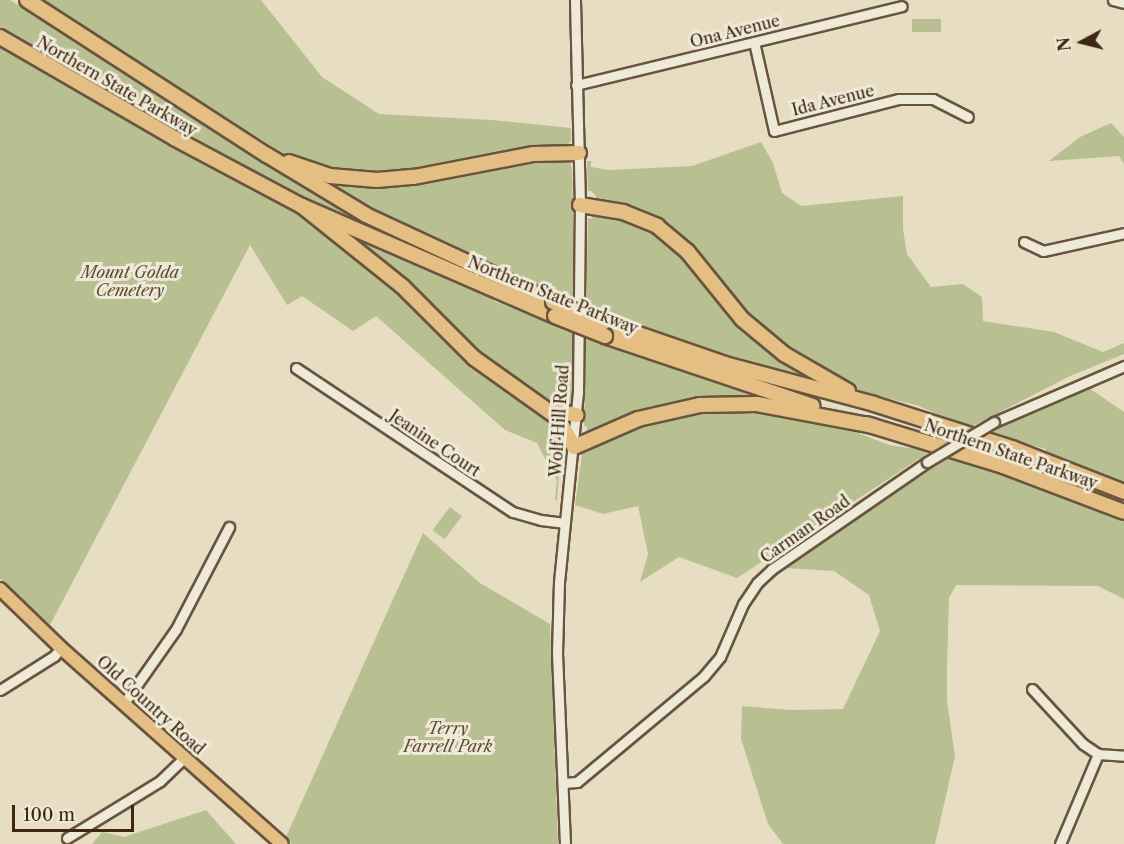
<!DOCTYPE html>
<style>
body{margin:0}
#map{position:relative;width:1124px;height:844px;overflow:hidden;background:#e7ddc3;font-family:"Libre Caslon Text",serif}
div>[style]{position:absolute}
.green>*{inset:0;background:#b8c092;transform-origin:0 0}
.roads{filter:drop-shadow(2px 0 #68543f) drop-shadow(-2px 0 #68543f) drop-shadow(0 2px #68543f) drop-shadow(0 -2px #68543f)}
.minor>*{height:9px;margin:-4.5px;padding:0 4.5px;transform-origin:4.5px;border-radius:4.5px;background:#efe9d8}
.major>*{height:12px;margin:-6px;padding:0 6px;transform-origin:6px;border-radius:6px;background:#e4be82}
.highway>*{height:14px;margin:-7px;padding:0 7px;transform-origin:7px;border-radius:7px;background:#e4be82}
.bridges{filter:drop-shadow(2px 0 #68543f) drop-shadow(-2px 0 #68543f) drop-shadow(0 2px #68543f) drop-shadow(0 -2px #68543f)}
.minor-bridge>*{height:9px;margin:-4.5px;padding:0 4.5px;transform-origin:4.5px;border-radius:4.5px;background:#efe9d8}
.highway-bridge>*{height:14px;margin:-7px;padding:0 7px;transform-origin:7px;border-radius:7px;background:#e4be82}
span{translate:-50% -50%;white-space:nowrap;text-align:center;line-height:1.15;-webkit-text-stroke:6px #efe9d8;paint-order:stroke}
.street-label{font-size:16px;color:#3e2613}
.park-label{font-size:16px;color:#5c4c33;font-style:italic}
.north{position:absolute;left:1052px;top:12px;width:60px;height:60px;-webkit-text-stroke:4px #efe9d8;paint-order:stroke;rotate:263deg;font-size:16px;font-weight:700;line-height:24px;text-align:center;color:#3e2613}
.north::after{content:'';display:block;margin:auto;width:21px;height:27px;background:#3e2613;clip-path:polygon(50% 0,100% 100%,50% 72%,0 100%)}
.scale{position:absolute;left:12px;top:805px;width:122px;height:27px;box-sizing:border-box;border:3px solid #3e2613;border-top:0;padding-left:8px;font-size:18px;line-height:21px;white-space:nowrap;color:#3e2613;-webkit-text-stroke:4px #efe9d8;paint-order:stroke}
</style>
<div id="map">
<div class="green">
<div style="clip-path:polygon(0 0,10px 0,356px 218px,448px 263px,355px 225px,246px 170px,120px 102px,0 32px)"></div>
<div style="clip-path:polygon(40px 0,261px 0,322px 77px,379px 114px,492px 120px,571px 128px,571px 140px,567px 146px,569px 149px,384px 177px,342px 174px,284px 154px)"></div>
<div style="left:941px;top:19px;width:13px;height:29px;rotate:90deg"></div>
<div style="clip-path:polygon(0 45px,188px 156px,313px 221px,553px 416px,562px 430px,557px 501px,555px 499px,557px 481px,537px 443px,505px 430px,376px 316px,353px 331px,302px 296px,287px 305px,250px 245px,50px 625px,0 579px)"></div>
<div style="clip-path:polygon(1111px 123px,1124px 137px,1124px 164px,1119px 156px,1049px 161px,1080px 137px)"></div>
<div style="clip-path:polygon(761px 142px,773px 163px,782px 193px,801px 206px,903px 196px,903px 229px,907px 254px,931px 287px,963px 284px,982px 297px,983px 321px,1054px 332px,1103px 352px,1124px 343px,1124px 354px,1070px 376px,969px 428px,919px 406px,860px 391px,776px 343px,725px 293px,682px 237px,663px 222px,637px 209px,594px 199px,596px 196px,591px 191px,588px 191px,587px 161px,591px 161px,591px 167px,609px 170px,692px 166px)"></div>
<div style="clip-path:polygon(533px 157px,568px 158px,572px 168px,575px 303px,437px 245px,377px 215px,310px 173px,340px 181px)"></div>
<div style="clip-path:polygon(595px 214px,613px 214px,665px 237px,738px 320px,820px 379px,819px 382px,676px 342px,674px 338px,586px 307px,588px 218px,591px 219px)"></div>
<div style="clip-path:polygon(351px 236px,493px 297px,494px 301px,577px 334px,571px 407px,569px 407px,568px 411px,563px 409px,533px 395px,482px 361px,350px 239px)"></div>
<div style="clip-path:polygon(586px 337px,765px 398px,764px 401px,727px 399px,589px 435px,586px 433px,587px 426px,584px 426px)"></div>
<div style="clip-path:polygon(1086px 386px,1124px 412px,1124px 488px,1045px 455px,1046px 449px,988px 435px,1000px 426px)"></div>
<div style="clip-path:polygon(756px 408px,840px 426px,889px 445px,931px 451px,737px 578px,679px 557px,640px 582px,648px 554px,638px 506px,603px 514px,575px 505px,582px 454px,587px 447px,673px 413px)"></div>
<div style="clip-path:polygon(953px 455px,1102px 510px,1124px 520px,1124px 599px,1098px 586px,956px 585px,949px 598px,947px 666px,947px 701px,955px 756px,935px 844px,783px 844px,768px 824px,741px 739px,742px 706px,791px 710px,843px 709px,880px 631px,869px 595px,834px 571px,785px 568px,807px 550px)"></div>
<div style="left:450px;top:507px;width:15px;height:29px;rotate:37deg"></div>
<div style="clip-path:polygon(423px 533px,480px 583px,550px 624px,558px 844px,292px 844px,285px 839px)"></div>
<div style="clip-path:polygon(206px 810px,236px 844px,92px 844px,102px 832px,124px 837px)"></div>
</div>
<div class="roads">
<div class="minor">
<div style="left:1113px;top:0;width:11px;rotate:15deg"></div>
<div style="left:754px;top:42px;width:91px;rotate:77.3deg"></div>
<div style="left:774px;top:131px;width:129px;rotate:-14.4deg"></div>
<div style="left:899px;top:99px;width:34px"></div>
<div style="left:933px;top:99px;width:39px;rotate:27deg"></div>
<div style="left:576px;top:85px;width:335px;rotate:-13.6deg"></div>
<div style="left:1024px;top:242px;width:21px;rotate:25deg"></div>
<div style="left:1043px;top:251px;width:83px;rotate:-12.5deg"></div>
<div style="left:296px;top:368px;width:260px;rotate:33.6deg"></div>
<div style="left:513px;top:512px;width:29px;rotate:16deg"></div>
<div style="left:541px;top:520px;width:24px;rotate:7deg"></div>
<div style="left:994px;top:422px;width:142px;rotate:-23.3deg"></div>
<div style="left:1032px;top:689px;width:75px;rotate:47.2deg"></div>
<div style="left:1083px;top:744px;width:18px;rotate:34deg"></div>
<div style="left:1098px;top:754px;width:26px;rotate:4deg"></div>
<div style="left:0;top:690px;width:64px;rotate:-32.2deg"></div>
<div style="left:54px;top:656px;width:11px;rotate:-49deg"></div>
<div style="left:124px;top:703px;width:90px;rotate:-54.9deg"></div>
<div style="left:176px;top:629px;width:115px;rotate:-62.5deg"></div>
<div style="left:563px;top:783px;width:14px;rotate:-4deg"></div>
<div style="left:577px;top:782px;width:165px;rotate:-39.8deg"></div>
<div style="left:704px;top:676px;width:25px;rotate:-50deg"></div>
<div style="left:720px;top:657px;width:58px;rotate:-66.5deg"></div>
<div style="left:743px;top:604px;width:25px;rotate:-56deg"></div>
<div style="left:757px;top:583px;width:21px;rotate:-43deg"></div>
<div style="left:772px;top:569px;width:188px;rotate:-34.6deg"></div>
<div style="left:67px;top:838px;width:109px;rotate:-31.5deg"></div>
<div style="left:160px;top:781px;width:35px;rotate:-44deg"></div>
<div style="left:565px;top:844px;width:191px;rotate:-92.4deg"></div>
<div style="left:557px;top:653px;width:71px;rotate:-88.4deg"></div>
<div style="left:559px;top:582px;width:190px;rotate:-84.3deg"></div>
<div style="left:578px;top:393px;width:188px;rotate:-89.4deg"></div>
<div style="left:580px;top:205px;width:205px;rotate:-91.4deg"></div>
<div style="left:1060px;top:844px;width:98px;rotate:-67.1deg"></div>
</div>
<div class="major">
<div style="left:0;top:589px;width:85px;rotate:44deg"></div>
<div style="left:61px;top:648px;width:295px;rotate:41.6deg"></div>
</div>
<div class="highway">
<div style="left:27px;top:0;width:286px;rotate:32.9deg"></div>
<div style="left:267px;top:155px;width:116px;rotate:31.2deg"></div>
<div style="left:366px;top:215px;width:206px;rotate:24.9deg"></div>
<div style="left:0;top:37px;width:201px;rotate:30.1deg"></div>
<div style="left:174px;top:138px;width:145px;rotate:28deg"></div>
<div style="left:302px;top:206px;width:276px;rotate:23.5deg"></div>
<div style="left:289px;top:162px;width:43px;rotate:18.9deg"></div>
<div style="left:330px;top:176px;width:47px;rotate:4.9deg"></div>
<div style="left:377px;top:180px;width:37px;rotate:-5deg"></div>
<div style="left:414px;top:177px;width:122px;rotate:-10.9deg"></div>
<div style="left:534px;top:154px;width:45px;rotate:-1.3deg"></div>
<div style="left:580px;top:205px;width:44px;rotate:9.2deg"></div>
<div style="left:623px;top:212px;width:37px;rotate:22deg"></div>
<div style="left:657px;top:226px;width:39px;rotate:40deg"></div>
<div style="left:687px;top:251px;width:87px;rotate:51deg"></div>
<div style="left:742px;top:319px;width:55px;rotate:39.8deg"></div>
<div style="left:784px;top:354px;width:74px;rotate:30deg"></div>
<div style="left:302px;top:206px;width:128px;rotate:38.7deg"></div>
<div style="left:402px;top:286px;width:102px;rotate:45deg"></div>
<div style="left:474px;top:358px;width:103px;rotate:35.5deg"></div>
<div style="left:558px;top:418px;width:33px;rotate:61deg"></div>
<div style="left:574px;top:447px;width:70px;rotate:-23.6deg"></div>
<div style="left:638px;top:419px;width:64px;rotate:-12.7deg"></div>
<div style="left:700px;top:405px;width:57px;rotate:-1deg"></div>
<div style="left:757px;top:404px;width:118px;rotate:10.7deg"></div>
<div style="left:604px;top:322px;width:128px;rotate:19.1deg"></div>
<div style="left:725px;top:364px;width:154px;rotate:15deg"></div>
<div style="left:874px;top:404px;width:145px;rotate:17.7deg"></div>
<div style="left:1012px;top:448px;width:120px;rotate:21.4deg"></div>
<div style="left:605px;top:336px;width:219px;rotate:18.6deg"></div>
<div style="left:552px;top:410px;width:25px;rotate:12deg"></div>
<div style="left:866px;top:424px;width:143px;rotate:17deg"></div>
<div style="left:1003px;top:466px;width:129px;rotate:20.8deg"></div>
</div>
</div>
<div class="bridges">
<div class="minor-bridge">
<div style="left:927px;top:462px;width:78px;rotate:-30.8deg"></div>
</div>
<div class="highway-bridge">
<div style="left:553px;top:302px;width:55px;rotate:21.4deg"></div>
<div style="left:555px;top:316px;width:54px;rotate:21.8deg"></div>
</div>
</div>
<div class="street-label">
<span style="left:735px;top:31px;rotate:-14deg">Ona Avenue</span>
<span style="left:117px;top:86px;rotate:30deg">Northern State Parkway</span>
<span style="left:833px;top:100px;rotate:-14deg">Ida Avenue</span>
<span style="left:553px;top:295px;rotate:22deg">Northern State Parkway</span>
<span style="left:559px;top:421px;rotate:-86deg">Wolf Hill Road</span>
<span style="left:435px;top:443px;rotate:34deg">Jeanine Court</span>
<span style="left:1011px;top:454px;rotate:19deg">Northern State Parkway</span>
<span style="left:805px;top:529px;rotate:-35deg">Carman Road</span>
<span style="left:151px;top:705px;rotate:42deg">Old Country Road</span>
</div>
<div class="park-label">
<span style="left:130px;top:281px">Mount Golda<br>Cemetery</span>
<span style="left:448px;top:737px">Terry<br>Farrell Park</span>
</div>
<div class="north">N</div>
<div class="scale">100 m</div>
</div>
